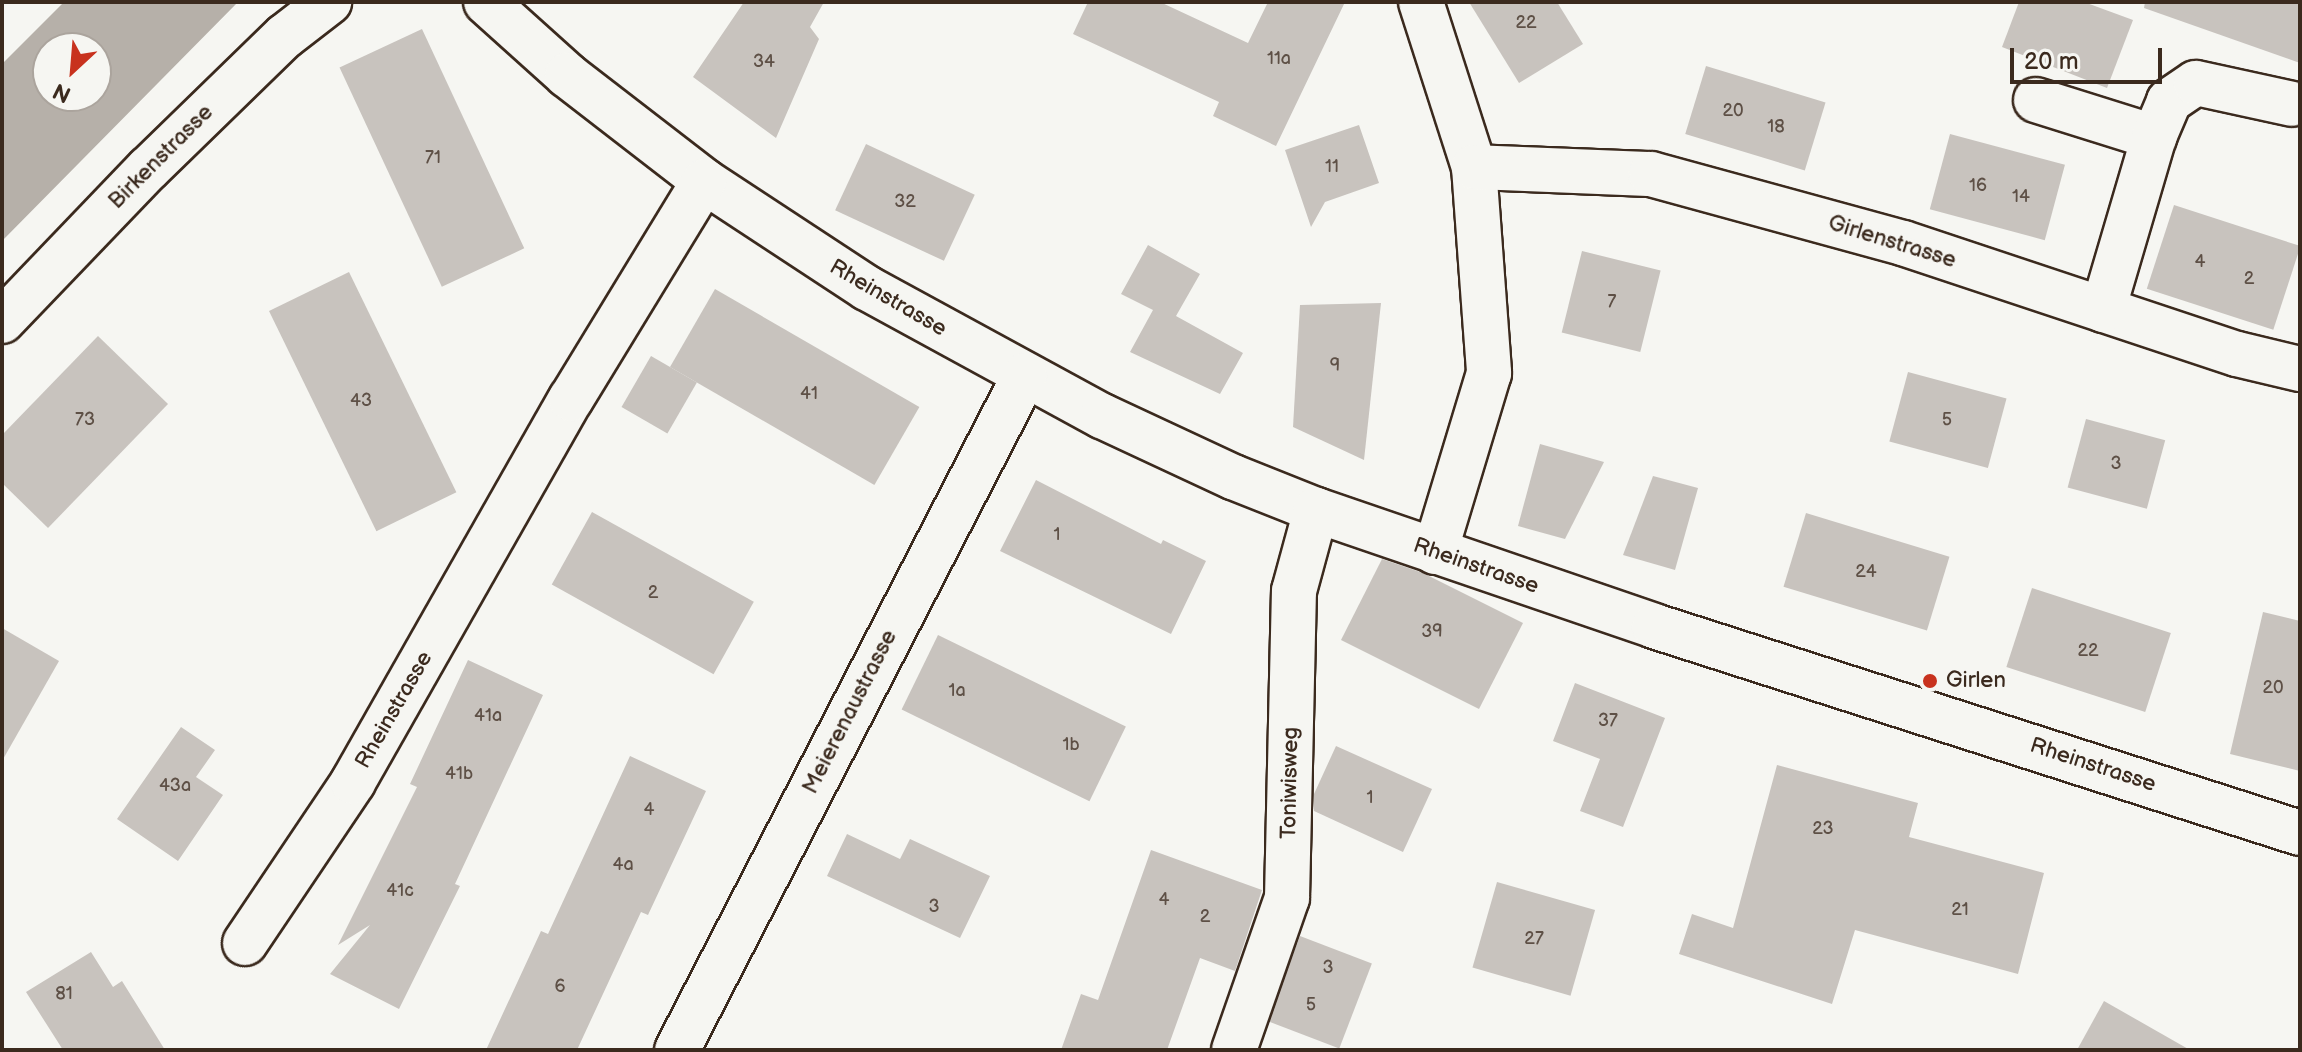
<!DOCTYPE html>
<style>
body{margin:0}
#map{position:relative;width:2302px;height:1052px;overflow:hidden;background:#f6f6f2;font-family:"Balsamiq Sans",sans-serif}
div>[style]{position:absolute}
.water>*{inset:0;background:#b6b0a9}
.building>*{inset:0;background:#c8c3be;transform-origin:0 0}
.roads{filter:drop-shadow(2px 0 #3b2a1e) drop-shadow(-2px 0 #3b2a1e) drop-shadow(0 2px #3b2a1e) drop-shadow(0 -2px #3b2a1e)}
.minor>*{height:44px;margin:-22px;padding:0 22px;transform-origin:22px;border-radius:22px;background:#f6f6f2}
.dots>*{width:22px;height:22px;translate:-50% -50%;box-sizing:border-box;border:4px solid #f6f6f2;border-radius:50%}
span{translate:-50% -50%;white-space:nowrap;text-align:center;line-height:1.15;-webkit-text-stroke:6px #f6f6f2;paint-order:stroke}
.number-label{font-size:18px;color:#5e5046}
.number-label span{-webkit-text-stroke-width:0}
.street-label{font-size:22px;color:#3b2a1e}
.poi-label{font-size:22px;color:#3b2a1e}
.left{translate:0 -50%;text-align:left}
.frame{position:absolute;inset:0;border:4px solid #3b2a1e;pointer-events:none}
.north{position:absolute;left:32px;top:32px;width:80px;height:80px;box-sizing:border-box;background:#f6f6f2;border:2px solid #aba49d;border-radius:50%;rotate:206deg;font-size:22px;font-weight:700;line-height:32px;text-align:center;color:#3b2a1e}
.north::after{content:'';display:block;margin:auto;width:28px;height:36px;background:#c8321e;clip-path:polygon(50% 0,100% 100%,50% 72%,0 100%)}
.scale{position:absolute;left:2010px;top:48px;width:152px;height:36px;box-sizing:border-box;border:4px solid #3b2a1e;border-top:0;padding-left:10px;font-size:24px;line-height:28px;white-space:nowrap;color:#3b2a1e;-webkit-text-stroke:6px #f6f6f2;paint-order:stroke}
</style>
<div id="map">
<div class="water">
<div style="clip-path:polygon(evenodd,64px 2px,238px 2px,2px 241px,2px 64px,64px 2px,48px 48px,96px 48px,96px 96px,48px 96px,48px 48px)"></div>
</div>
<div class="building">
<div style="clip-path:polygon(744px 2px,824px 2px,810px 27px,819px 39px,776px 138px,693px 77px)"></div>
<div style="clip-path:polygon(1088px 2px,1160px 2px,1248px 43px,1268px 2px,1345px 2px,1276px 146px,1213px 116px,1219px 102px,1073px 34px)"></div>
<div style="clip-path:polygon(1469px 2px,1557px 2px,1583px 44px,1519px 83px)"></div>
<div style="clip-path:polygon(2019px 2px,2084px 2px,2133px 20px,2107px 88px,2002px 47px)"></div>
<div style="clip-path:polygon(2145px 2px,2300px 2px,2300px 63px,2144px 8px)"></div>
<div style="left:422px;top:29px;width:242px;height:91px;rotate:65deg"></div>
<div style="left:1706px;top:66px;width:125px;height:71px;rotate:17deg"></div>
<div style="clip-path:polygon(1359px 125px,1379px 183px,1325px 202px,1311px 227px,1285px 150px)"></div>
<div style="left:1950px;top:134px;width:119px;height:78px;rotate:15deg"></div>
<div style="left:866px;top:144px;width:120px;height:73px;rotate:25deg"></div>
<div style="left:2174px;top:205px;width:133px;height:88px;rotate:18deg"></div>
<div style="clip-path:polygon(1148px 245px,1200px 274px,1176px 316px,1243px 353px,1220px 394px,1130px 352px,1153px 310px,1121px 294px)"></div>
<div style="left:1582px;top:251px;width:81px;height:84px;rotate:14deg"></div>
<div style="left:349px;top:272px;width:245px;height:89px;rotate:64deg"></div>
<div style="left:715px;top:289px;width:236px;height:90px;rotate:30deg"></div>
<div style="clip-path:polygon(1381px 303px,1364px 460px,1293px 427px,1300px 305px)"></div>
<div style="clip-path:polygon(98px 336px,168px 404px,48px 528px,2px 483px,2px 435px)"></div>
<div style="left:651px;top:356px;width:53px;height:59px;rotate:30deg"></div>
<div style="left:1908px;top:372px;width:102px;height:72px;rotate:15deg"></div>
<div style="left:2086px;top:419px;width:82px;height:71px;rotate:15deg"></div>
<div style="clip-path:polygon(1540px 444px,1604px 462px,1565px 539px,1518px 526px)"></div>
<div style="clip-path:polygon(1653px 476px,1698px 488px,1675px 570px,1623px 555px)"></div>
<div style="clip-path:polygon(1036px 480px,1161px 544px,1163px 540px,1206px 561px,1171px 634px,1000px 551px)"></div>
<div style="left:592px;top:512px;width:185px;height:83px;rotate:29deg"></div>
<div style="left:1806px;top:513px;width:150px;height:77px;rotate:17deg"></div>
<div style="clip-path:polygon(1382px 559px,1423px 573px,1523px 623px,1479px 709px,1341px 640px)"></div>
<div style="left:2032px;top:588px;width:146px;height:83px;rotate:18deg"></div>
<div style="clip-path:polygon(2263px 612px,2300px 621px,2300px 771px,2230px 754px)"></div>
<div style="clip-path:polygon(2px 628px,59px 661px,2px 761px)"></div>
<div style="left:938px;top:635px;width:209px;height:83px;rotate:26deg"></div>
<div style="clip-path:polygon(468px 660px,543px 695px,455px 884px,460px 886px,399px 1009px,330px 974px,370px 925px,338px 945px,417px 787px,410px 784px)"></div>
<div style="clip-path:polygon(1575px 683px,1665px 718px,1623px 827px,1580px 811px,1600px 759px,1553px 741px)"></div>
<div style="clip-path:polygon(181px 727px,215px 750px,196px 777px,223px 795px,178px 861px,117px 819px)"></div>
<div style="clip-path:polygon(1336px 746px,1432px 789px,1403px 852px,1314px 811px,1314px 794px)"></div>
<div style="clip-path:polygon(630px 756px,706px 791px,648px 915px,641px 912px,577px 1050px,486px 1050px,541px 931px,548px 934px)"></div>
<div style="clip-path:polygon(1777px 765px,1918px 803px,1909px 837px,2044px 873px,2018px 974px,1855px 930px,1832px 1004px,1679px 954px,1692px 914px,1733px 928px)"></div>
<div style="clip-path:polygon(847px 834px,900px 859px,910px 839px,990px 876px,960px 938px,827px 876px)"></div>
<div style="clip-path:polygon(1151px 850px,1262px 890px,1235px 971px,1200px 958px,1167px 1050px,1061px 1050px,1081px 994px,1098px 1000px)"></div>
<div style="left:1497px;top:882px;width:102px;height:89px;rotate:16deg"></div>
<div style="left:1300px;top:936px;width:77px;height:91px;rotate:21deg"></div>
<div style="clip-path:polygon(91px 952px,113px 987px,122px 981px,165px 1050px,63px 1050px,26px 992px)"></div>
<div style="clip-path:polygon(2104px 1001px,2190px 1050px,2077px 1050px)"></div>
</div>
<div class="roads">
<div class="minor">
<div style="left:486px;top:2px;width:109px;rotate:42deg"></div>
<div style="left:567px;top:75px;width:173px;rotate:37.7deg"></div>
<div style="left:704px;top:181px;width:195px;rotate:33.3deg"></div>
<div style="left:867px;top:288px;width:268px;rotate:28.6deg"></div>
<div style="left:1102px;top:416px;width:145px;rotate:25deg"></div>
<div style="left:1233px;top:477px;width:89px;rotate:21.7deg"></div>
<div style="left:1316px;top:510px;width:357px;rotate:18.9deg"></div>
<div style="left:1654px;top:626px;width:678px;rotate:17.77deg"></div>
<div style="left:1421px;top:2px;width:173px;rotate:72.2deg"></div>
<div style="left:1474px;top:167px;width:207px;rotate:85.8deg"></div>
<div style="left:1489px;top:373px;width:187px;rotate:106.8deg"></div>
<div style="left:2036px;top:100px;width:124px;rotate:17.4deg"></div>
<div style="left:1474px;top:167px;width:177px;rotate:2.3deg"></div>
<div style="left:1651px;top:174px;width:261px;rotate:15.3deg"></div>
<div style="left:1903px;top:243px;width:352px;rotate:18.4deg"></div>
<div style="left:2237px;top:354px;width:65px;rotate:13.4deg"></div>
<div style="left:2103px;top:310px;width:180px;rotate:-73.6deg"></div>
<div style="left:2154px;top:137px;width:39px;rotate:-67deg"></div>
<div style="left:2169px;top:101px;width:32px;rotate:-34deg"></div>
<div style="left:2196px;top:83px;width:98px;rotate:12.3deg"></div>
<div style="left:2px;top:321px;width:211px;rotate:-46.2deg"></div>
<div style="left:148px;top:169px;width:191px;rotate:-44.2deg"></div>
<div style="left:285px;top:36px;width:56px;rotate:-37.7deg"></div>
<div style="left:245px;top:943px;width:194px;rotate:-56.1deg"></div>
<div style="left:353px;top:782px;width:441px;rotate:-60.4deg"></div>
<div style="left:571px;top:399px;width:255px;rotate:-58.6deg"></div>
<div style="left:677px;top:1050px;width:759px;rotate:-62.73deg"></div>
<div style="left:1234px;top:1050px;width:161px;rotate:-70.8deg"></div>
<div style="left:1287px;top:898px;width:307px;rotate:-88.7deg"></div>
<div style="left:1294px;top:591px;width:84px;rotate:-74.8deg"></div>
</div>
</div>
<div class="dots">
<div style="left:1930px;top:681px;background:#c8321e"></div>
</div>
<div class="number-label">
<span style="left:1526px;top:23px">22</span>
<span style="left:1279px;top:59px">11a</span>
<span style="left:764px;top:62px">34</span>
<span style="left:1733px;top:111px">20</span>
<span style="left:1776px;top:127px">18</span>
<span style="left:433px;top:158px">71</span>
<span style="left:1332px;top:167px">11</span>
<span style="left:1978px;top:186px">16</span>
<span style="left:2021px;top:197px">14</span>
<span style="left:905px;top:202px">32</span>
<span style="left:2200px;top:262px">4</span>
<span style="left:2249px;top:279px">2</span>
<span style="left:1612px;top:302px">7</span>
<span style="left:1335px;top:366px">9</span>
<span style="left:809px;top:394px">41</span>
<span style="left:361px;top:401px">43</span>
<span style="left:85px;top:420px">73</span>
<span style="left:1947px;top:420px">5</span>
<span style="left:2116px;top:464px">3</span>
<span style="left:1057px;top:535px">1</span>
<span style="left:1866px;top:572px">24</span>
<span style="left:653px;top:593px">2</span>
<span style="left:1432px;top:632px">39</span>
<span style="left:2088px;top:651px">22</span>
<span style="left:2273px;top:688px">20</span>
<span style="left:957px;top:691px">1a</span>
<span style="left:488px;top:716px">41a</span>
<span style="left:1608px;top:721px">37</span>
<span style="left:1071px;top:745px">1b</span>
<span style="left:459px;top:774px">41b</span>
<span style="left:175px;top:786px">43a</span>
<span style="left:1370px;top:798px">1</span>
<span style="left:649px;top:810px">4</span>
<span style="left:1823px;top:829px">23</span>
<span style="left:623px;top:865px">4a</span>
<span style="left:400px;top:891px">41c</span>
<span style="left:1164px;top:900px">4</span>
<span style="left:934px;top:907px">3</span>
<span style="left:1960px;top:910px">21</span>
<span style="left:1205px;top:917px">2</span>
<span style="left:1534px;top:939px">27</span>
<span style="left:1328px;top:968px">3</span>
<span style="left:560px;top:987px">6</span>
<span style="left:64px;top:994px">81</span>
<span style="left:1311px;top:1005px">5</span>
</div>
<div class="street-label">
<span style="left:161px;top:157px;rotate:-45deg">Birkenstrasse</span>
<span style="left:1892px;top:242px;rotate:17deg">Girlenstrasse</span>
<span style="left:888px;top:298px;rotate:30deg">Rheinstrasse</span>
<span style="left:1476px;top:566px;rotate:19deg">Rheinstrasse</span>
<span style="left:394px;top:710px;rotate:-60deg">Rheinstrasse</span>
<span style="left:850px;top:712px;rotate:-63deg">Meierenaustrasse</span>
<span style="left:2093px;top:765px;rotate:18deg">Rheinstrasse</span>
<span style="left:1290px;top:783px;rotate:-89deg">Toniwisweg</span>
</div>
<div class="poi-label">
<span class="left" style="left:1946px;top:681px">Girlen</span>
</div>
<div class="frame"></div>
<div class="north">N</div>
<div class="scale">20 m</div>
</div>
